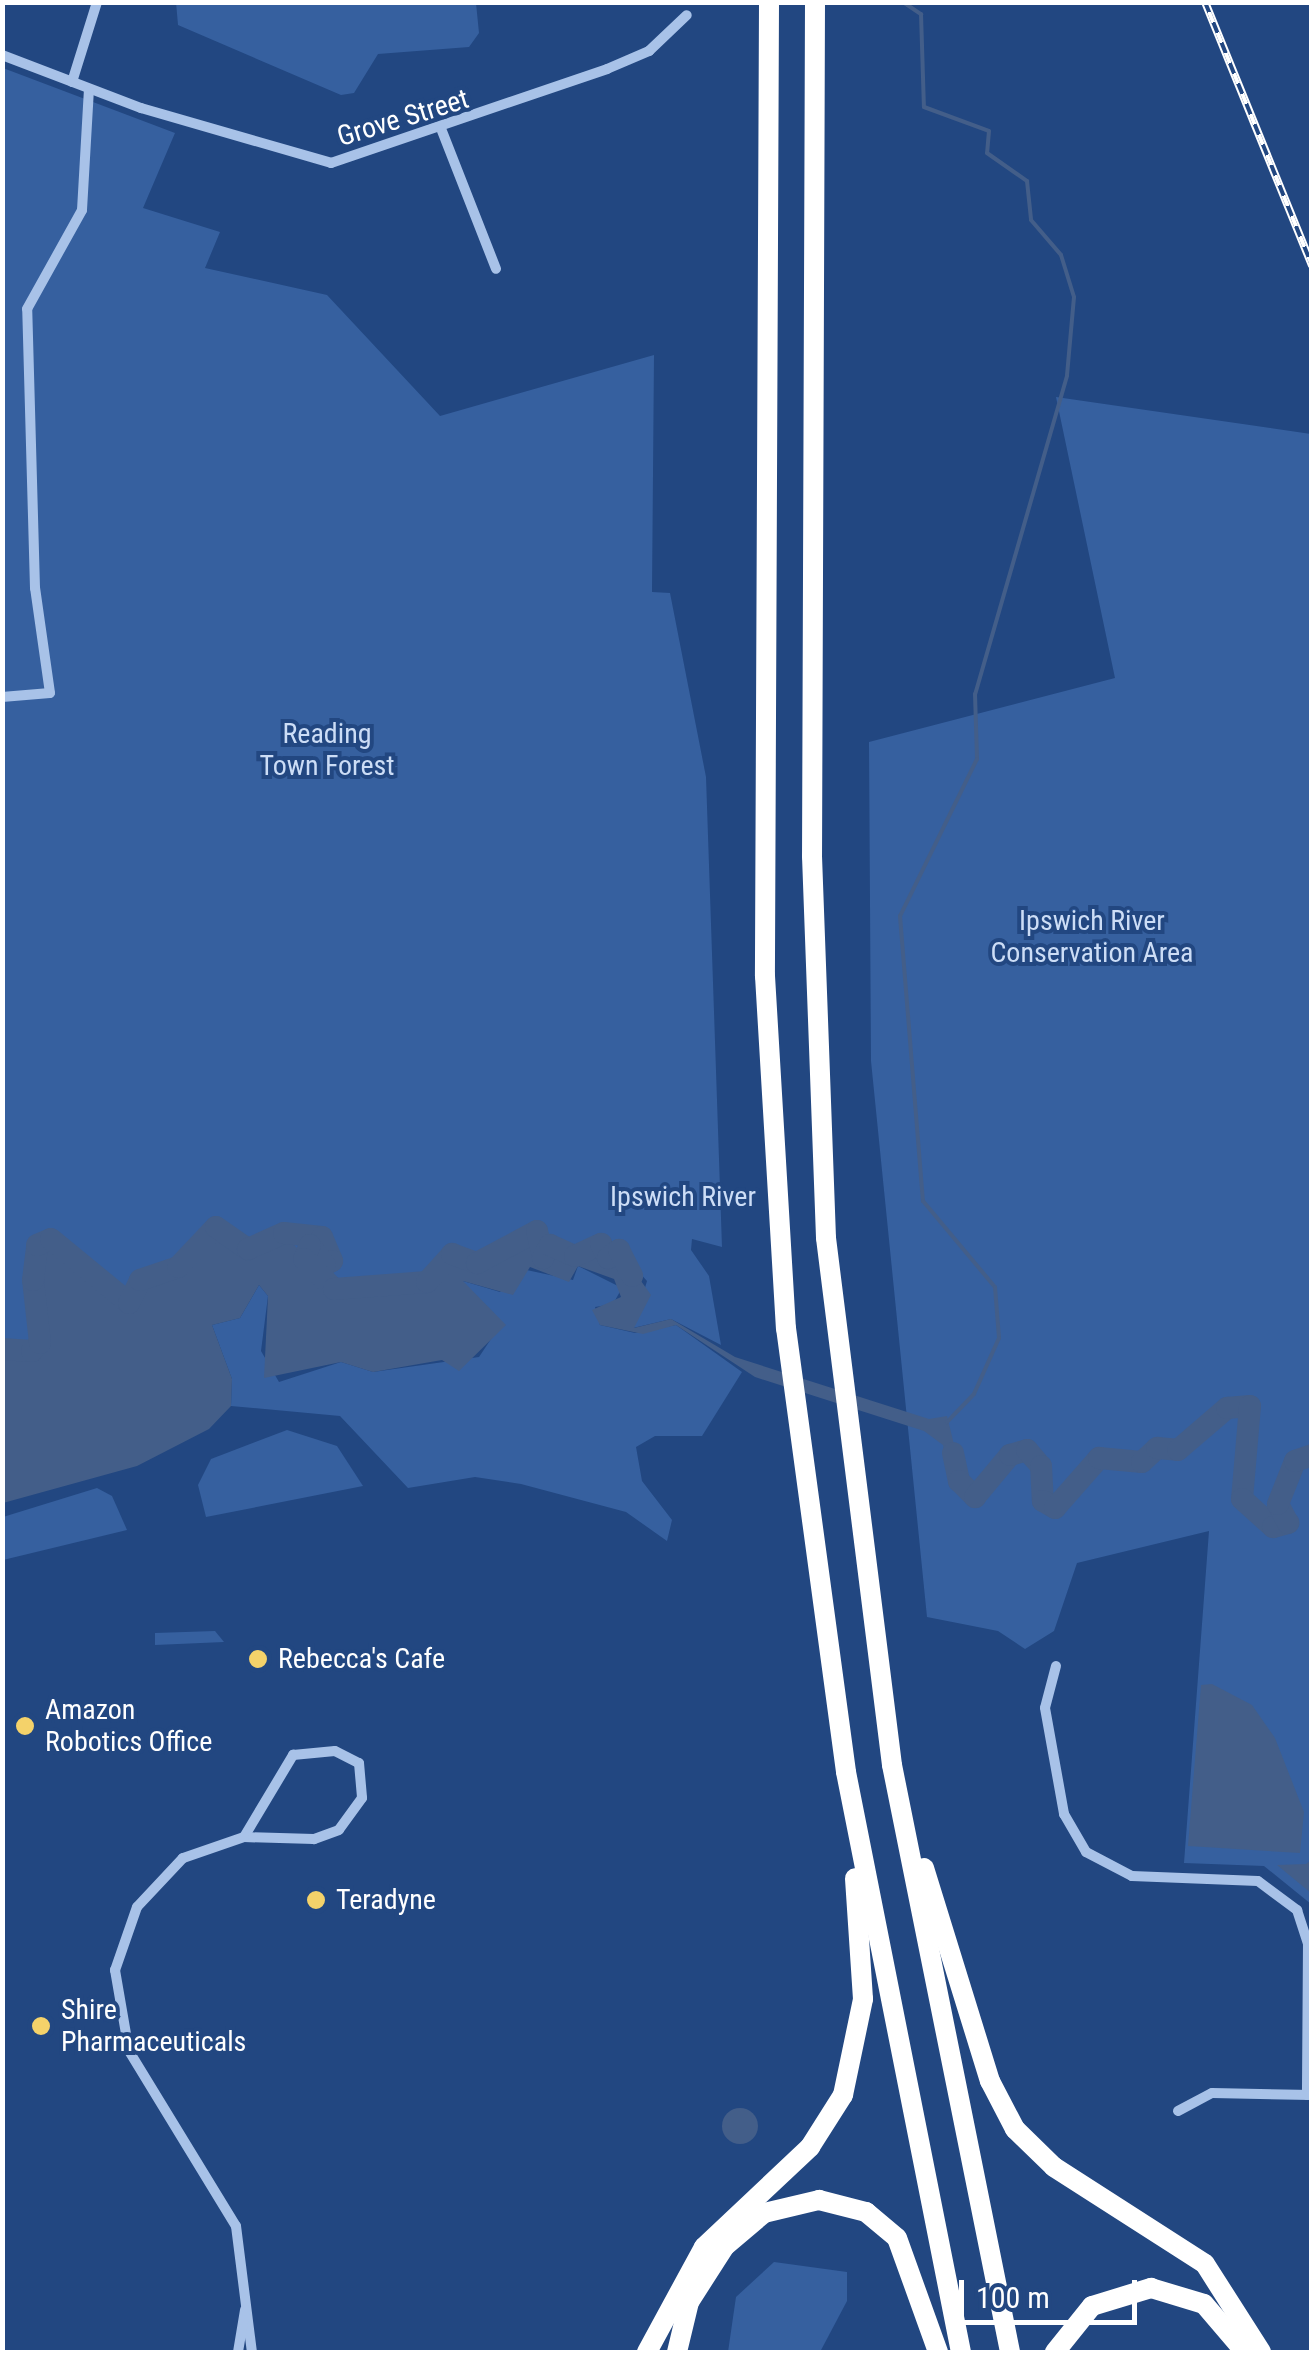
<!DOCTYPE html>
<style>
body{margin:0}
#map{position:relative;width:1314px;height:2355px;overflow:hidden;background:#224781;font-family:"Roboto Condensed",sans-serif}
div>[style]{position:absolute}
.green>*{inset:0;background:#36609f}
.water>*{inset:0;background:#435e89}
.round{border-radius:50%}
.stream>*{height:4px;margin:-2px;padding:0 2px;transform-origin:2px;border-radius:2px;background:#435e89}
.river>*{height:22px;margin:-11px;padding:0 11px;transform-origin:11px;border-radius:11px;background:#435e89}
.minor>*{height:10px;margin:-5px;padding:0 5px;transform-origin:5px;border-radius:5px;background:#a8c2e8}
.motorway>*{height:20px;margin:-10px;padding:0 10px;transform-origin:10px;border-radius:10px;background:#fff}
.rail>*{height:8px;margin-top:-4px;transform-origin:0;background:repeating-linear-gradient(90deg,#224781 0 11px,#fff 0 22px);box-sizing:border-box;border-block:2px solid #fff}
.dots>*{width:28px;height:28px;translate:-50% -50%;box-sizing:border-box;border:5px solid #224781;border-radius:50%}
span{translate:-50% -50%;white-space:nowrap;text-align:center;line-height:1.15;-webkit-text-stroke:8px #224781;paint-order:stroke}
.street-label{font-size:28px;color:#fff}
.park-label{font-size:28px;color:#ccddf6}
.poi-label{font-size:28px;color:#fff}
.left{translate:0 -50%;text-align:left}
.frame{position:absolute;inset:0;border:5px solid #fff;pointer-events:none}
.scale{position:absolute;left:959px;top:2280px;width:178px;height:45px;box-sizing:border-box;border:5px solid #fff;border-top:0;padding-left:12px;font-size:30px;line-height:35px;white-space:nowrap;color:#fff;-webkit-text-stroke:8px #224781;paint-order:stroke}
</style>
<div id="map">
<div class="green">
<div style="clip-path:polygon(176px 2px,476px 3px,479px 33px,469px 47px,378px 54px,354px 93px,341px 95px,178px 25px)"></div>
<div style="clip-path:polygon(3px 68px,175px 133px,143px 208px,220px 232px,205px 268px,327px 295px,440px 416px,654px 355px,652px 592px,670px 593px,706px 777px,722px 1247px,692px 1239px,691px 1250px,709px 1276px,721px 1345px,671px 1319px,633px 1328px,647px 1281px,620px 1251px,608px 1258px,590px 1245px,575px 1256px,547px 1246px,543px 1258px,529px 1237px,477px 1263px,435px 1266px,427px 1282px,334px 1289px,290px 1242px,248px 1249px,227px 1232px,140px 1280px,132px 1303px,61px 1243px,37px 1245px,40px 1343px,32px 1351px,3px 1349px)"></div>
<div style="clip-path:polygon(1056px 397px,1311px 434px,1311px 1904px,1264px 1866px,1184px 1863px,1209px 1531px,1077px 1563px,1054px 1631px,1025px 1649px,998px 1631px,927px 1617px,871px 1061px,869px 742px,1115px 678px)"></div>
<div style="clip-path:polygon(578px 1266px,622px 1288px,613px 1304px,595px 1307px,600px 1325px,635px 1333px,676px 1325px,742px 1372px,702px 1436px,655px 1436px,636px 1447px,642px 1481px,672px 1520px,667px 1541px,626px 1512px,521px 1484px,475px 1477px,408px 1488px,340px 1416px,231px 1406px,232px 1379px,212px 1325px,240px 1318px,259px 1285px,268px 1296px,261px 1351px,279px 1382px,341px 1362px,373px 1372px,479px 1357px,493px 1336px,463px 1281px,500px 1292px,522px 1269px,573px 1280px)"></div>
<div style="clip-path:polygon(287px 1430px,337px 1446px,363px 1486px,206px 1517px,198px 1485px,211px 1459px)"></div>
<div style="clip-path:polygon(97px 1488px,112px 1496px,127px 1530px,3px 1560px,3px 1517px)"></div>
<div style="clip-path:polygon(215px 1631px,224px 1642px,155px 1645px,155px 1633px)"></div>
<div style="clip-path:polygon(774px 2262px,847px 2272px,847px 2301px,820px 2352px,728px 2352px,736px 2297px)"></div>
</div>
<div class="water">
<div style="clip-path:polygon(216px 1227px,248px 1249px,287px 1237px,334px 1289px,427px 1282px,452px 1254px,477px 1263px,534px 1232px,543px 1258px,550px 1245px,575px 1256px,583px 1246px,609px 1246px,606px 1256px,619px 1250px,651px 1295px,634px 1328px,671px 1319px,735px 1357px,929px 1419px,947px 1416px,963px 1481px,952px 1481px,943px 1445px,924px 1431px,755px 1377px,676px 1325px,643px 1334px,600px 1325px,592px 1310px,621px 1297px,614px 1279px,578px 1266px,569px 1282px,530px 1267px,513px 1295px,463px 1281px,506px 1325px,459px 1371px,442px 1360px,373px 1372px,341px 1362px,264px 1378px,268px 1296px,259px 1285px,240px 1318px,212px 1325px,232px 1379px,231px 1406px,209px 1429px,137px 1466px,3px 1503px,3px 1349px,32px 1351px,39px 1343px,37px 1245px,61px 1243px,132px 1303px,140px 1280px,178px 1267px)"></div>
<div style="clip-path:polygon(1212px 1684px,1252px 1705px,1275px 1738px,1304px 1812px,1300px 1853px,1188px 1846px,1201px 1685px)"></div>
<div style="clip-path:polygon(1311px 1860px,1311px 1893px,1277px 1865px,1306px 1864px)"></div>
<div class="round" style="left:722px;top:2108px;width:36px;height:36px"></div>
</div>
<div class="stream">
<div style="left:903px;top:2px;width:22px;rotate:34deg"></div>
<div style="left:921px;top:14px;width:93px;rotate:88.2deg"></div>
<div style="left:924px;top:107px;width:69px;rotate:20.3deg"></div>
<div style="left:989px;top:131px;width:22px;rotate:95deg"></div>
<div style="left:987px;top:153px;width:49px;rotate:35deg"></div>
<div style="left:1027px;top:181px;width:39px;rotate:84deg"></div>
<div style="left:1031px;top:220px;width:46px;rotate:49.4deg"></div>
<div style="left:1061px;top:255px;width:44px;rotate:72.8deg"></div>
<div style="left:1074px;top:297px;width:79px;rotate:95.1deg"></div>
<div style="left:1067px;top:376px;width:331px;rotate:106.1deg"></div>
<div style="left:975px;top:694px;width:65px;rotate:88.2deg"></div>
<div style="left:977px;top:759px;width:175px;rotate:116.1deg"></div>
<div style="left:900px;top:916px;width:286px;rotate:85.4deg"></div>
<div style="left:923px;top:1201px;width:112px;rotate:50.1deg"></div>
<div style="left:995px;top:1287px;width:51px;rotate:85.5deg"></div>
<div style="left:999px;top:1338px;width:61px;rotate:114.1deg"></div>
<div style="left:974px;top:1394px;width:39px;rotate:134deg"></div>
</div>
<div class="river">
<div style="left:2px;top:1349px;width:30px;rotate:4deg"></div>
<div style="left:32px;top:1351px;width:11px;rotate:-45deg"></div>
<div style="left:40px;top:1343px;width:63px;rotate:-96.3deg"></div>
<div style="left:33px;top:1280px;width:35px;rotate:-83deg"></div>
<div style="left:37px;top:1245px;width:15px;rotate:-23deg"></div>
<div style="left:51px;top:1239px;width:101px;rotate:39.4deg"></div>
<div style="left:129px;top:1303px;width:25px;rotate:-64deg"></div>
<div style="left:140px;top:1280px;width:40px;rotate:-18.9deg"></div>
<div style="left:178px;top:1267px;width:55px;rotate:-46.5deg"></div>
<div style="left:216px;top:1227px;width:39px;rotate:35deg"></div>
<div style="left:248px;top:1249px;width:39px;rotate:-24deg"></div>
<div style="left:284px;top:1233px;width:38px;rotate:6deg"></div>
<div style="left:322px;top:1237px;width:26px;rotate:67deg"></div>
<div style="left:332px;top:1261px;width:8px;rotate:150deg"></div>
<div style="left:325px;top:1265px;width:25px;rotate:-127deg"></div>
<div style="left:310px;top:1245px;width:15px;rotate:113deg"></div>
<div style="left:304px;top:1259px;width:42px;rotate:45deg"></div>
<div style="left:334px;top:1289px;width:93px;rotate:-4.3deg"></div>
<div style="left:427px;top:1282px;width:38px;rotate:-48deg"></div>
<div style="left:452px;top:1254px;width:27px;rotate:20deg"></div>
<div style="left:477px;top:1263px;width:68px;rotate:-28.1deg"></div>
<div style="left:537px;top:1231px;width:28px;rotate:77deg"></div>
<div style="left:543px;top:1258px;width:15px;rotate:-62deg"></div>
<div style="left:550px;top:1245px;width:27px;rotate:24deg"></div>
<div style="left:575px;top:1256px;width:29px;rotate:-25deg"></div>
<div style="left:601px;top:1244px;width:16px;rotate:63deg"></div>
<div style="left:608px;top:1258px;width:14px;rotate:-36deg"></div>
<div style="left:619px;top:1250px;width:29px;rotate:63deg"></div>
<div style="left:953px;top:1453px;width:29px;rotate:78deg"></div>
<div style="left:959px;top:1481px;width:23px;rotate:45deg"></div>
<div style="left:975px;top:1497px;width:55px;rotate:-50.2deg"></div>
<div style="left:1010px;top:1455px;width:18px;rotate:-16deg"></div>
<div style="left:1027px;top:1450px;width:21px;rotate:49deg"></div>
<div style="left:1041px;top:1466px;width:35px;rotate:87deg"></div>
<div style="left:1043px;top:1501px;width:14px;rotate:30deg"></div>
<div style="left:1055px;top:1508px;width:67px;rotate:-48.7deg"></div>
<div style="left:1099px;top:1458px;width:43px;rotate:5.3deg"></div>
<div style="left:1142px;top:1462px;width:21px;rotate:-43deg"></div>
<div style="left:1157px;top:1448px;width:21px;rotate:5deg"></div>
<div style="left:1178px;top:1450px;width:65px;rotate:-40.6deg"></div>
<div style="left:1227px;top:1408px;width:23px;rotate:-5deg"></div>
<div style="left:1250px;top:1406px;width:93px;rotate:94.9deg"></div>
<div style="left:1242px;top:1499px;width:42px;rotate:42.1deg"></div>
<div style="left:1273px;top:1527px;width:16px;rotate:-15deg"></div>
<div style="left:1288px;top:1523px;width:21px;rotate:-118deg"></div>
<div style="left:1278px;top:1504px;width:46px;rotate:-68.4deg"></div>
<div style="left:1295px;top:1461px;width:18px;rotate:-19deg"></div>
</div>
<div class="minor">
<div style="left:2px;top:55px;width:149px;rotate:20.9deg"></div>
<div style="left:141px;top:108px;width:198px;rotate:16.1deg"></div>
<div style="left:331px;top:163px;width:292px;rotate:-18.8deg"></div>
<div style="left:607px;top:69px;width:46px;rotate:-23.2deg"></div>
<div style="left:649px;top:51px;width:52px;rotate:-43.5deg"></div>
<div style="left:72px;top:82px;width:84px;rotate:-72.6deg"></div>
<div style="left:442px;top:131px;width:148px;rotate:68.6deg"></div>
<div style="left:2px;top:697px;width:48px;rotate:-4.8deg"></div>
<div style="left:50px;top:693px;width:106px;rotate:-98.1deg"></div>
<div style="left:35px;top:588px;width:279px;rotate:-91.6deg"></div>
<div style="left:27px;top:309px;width:113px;rotate:-60.9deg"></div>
<div style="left:82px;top:210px;width:120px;rotate:-86.7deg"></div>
<div style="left:1056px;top:1666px;width:43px;rotate:104.7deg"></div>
<div style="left:1045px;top:1708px;width:108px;rotate:79.8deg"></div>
<div style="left:1064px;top:1814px;width:44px;rotate:59.9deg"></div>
<div style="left:1086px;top:1852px;width:52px;rotate:27.6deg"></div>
<div style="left:1132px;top:1876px;width:126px;rotate:2.3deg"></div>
<div style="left:1258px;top:1881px;width:49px;rotate:36.6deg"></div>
<div style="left:1297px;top:1910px;width:35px;rotate:72deg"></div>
<div style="left:1308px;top:1943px;width:152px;rotate:90.4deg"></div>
<div style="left:244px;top:1837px;width:96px;rotate:-59.1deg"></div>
<div style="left:293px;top:1755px;width:42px;rotate:-5.4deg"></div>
<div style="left:335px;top:1751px;width:27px;rotate:27deg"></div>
<div style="left:359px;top:1763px;width:35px;rotate:85deg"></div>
<div style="left:362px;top:1798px;width:39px;rotate:126deg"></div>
<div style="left:339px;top:1830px;width:27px;rotate:160deg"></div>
<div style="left:314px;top:1839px;width:70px;rotate:-178.4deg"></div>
<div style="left:244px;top:1837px;width:65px;rotate:161deg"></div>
<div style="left:183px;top:1858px;width:67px;rotate:133.2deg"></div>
<div style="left:137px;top:1907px;width:67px;rotate:109.2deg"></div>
<div style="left:115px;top:1970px;width:82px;rotate:80.2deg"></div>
<div style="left:129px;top:2051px;width:205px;rotate:58.6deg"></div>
<div style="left:236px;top:2226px;width:127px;rotate:82.8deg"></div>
<div style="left:1178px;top:2111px;width:38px;rotate:-28deg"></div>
<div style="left:1212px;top:2093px;width:99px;rotate:1.2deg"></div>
<div style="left:238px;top:2352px;width:43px;rotate:-80.5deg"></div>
</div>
<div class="motorway">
<div style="left:769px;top:2px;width:974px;rotate:90.24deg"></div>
<div style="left:765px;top:976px;width:353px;rotate:86.6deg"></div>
<div style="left:786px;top:1328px;width:448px;rotate:82.3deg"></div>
<div style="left:846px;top:1772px;width:591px;rotate:78.79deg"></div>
<div style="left:815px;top:2px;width:854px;rotate:90.2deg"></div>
<div style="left:812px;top:856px;width:382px;rotate:87.9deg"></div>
<div style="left:826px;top:1238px;width:531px;rotate:82.86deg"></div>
<div style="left:892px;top:1765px;width:599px;rotate:78.63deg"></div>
<div style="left:924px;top:1868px;width:223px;rotate:72.8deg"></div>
<div style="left:990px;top:2081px;width:54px;rotate:62.5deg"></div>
<div style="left:1015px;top:2129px;width:54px;rotate:44.3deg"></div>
<div style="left:1054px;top:2167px;width:179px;rotate:32.7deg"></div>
<div style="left:1205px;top:2264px;width:104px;rotate:57.5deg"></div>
<div style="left:647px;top:2352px;width:119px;rotate:-61.5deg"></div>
<div style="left:704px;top:2247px;width:146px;rotate:-43.3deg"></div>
<div style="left:810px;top:2147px;width:62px;rotate:-57.6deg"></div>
<div style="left:843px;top:2095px;width:98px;rotate:-78.2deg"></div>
<div style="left:863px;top:1999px;width:121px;rotate:-93.8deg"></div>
<div style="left:677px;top:2352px;width:51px;rotate:-76.5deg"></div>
<div style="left:689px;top:2302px;width:67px;rotate:-57.3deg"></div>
<div style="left:725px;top:2246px;width:51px;rotate:-40.2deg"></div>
<div style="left:764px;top:2213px;width:57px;rotate:-13.3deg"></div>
<div style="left:819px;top:2200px;width:49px;rotate:14.3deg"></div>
<div style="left:866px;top:2212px;width:40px;rotate:40deg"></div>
<div style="left:897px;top:2238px;width:121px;rotate:70.2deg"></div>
<div style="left:1055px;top:2352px;width:59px;rotate:-51.2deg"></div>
<div style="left:1092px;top:2306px;width:62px;rotate:-17deg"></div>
<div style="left:1151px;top:2288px;width:55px;rotate:16.8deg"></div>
<div style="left:1204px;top:2304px;width:63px;rotate:49.5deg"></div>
</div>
<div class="rail">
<div style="left:1205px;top:2px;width:285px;rotate:67.9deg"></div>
</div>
<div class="dots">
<div style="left:258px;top:1659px;background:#f4d26a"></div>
<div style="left:25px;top:1726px;background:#f4d26a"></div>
<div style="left:316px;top:1900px;background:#f4d26a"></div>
<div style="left:41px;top:2026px;background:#f4d26a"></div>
</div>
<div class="street-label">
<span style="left:403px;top:118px;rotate:-17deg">Grove Street</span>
</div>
<div class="park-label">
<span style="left:327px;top:750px">Reading<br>Town Forest</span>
<span style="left:1092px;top:937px">Ipswich River<br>Conservation Area</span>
<span style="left:683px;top:1197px">Ipswich River</span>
</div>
<div class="poi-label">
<span class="left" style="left:278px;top:1659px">Rebecca's Cafe</span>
<span class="left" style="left:45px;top:1726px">Amazon<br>Robotics Office</span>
<span class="left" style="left:336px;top:1900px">Teradyne</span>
<span class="left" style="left:61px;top:2026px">Shire<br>Pharmaceuticals</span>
</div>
<div class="frame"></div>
<div class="scale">100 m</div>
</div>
